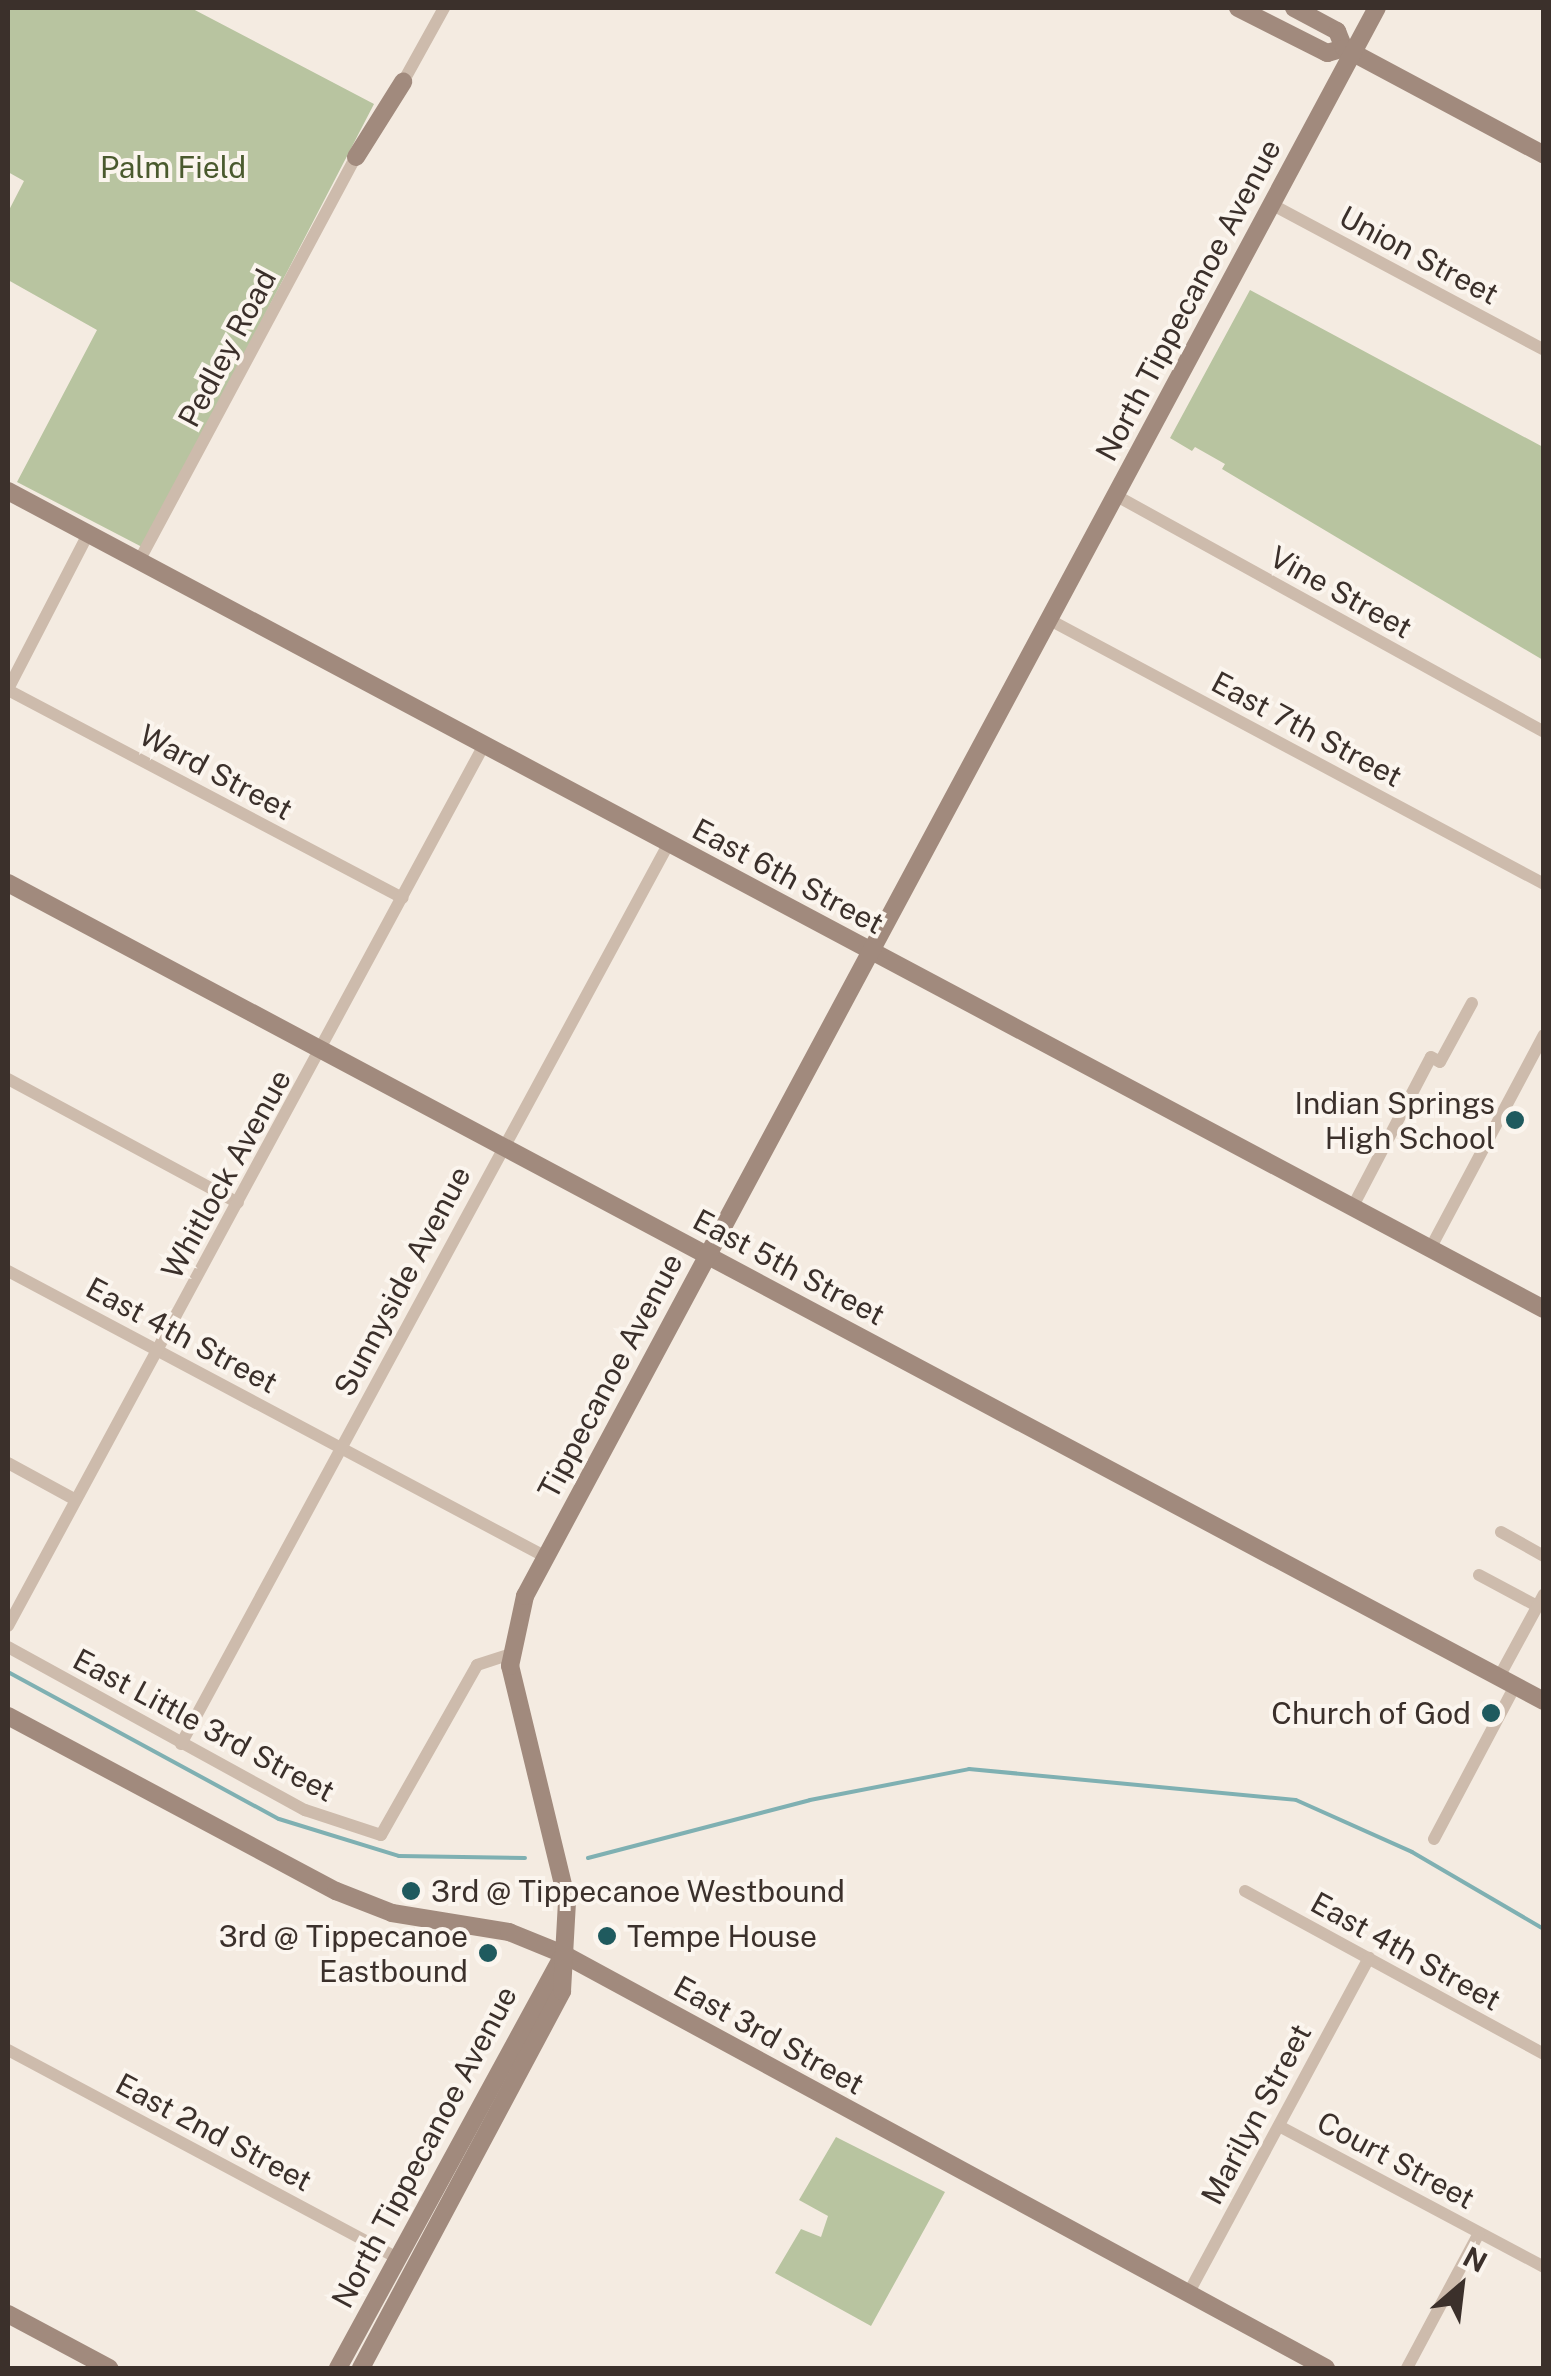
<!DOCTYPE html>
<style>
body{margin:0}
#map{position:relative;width:1551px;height:2376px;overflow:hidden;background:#f4ebe1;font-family:"Public Sans",sans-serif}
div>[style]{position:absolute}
.green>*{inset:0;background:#b8c4a0}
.stream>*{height:4px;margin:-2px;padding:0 2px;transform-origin:2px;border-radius:2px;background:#7fb0b2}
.street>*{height:12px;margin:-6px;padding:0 6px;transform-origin:6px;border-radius:6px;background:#cdbbac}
.secondary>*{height:18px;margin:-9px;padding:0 9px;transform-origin:9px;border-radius:9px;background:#a18a7d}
.dots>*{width:28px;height:28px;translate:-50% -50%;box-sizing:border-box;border:5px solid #fbf5ee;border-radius:50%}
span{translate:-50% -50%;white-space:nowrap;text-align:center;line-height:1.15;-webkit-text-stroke:8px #fbf5ee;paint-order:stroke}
.park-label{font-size:30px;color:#4a5a2e}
.street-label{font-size:30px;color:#3b302b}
.poi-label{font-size:30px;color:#3b302b}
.right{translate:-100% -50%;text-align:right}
.left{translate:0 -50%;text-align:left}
.frame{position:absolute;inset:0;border:10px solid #3b302b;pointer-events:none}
.north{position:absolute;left:1411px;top:2236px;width:100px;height:100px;-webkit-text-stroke:8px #fbf5ee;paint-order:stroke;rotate:28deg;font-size:28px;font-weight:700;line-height:40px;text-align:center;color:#3b302b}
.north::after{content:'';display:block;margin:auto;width:35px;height:45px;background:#3b302b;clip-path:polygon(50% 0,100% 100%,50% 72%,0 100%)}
</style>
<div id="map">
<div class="green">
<div style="clip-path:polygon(8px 8px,191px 8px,374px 104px,144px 548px,17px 482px,97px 330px,8px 280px,8px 212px,24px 181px,8px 172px)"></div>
<div style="clip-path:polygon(1250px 290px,1543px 447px,1543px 660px,1222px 469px,1225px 464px,1195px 447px,1192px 451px,1170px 438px)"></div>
<div style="clip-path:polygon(836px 2137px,945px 2192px,871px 2326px,775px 2273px,801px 2229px,821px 2237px,828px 2216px,799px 2200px)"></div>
</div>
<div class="stream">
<div style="left:8px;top:1672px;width:308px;rotate:28.5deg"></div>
<div style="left:279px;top:1819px;width:126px;rotate:17.1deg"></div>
<div style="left:399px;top:1856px;width:126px;rotate:0.9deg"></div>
<div style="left:588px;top:1858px;width:229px;rotate:-14.6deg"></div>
<div style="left:810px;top:1800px;width:162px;rotate:-11deg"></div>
<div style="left:969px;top:1769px;width:328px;rotate:5.4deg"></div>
<div style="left:1296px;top:1800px;width:127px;rotate:24.1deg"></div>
<div style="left:1412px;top:1852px;width:153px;rotate:30.3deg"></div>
</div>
<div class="street">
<div style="left:403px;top:82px;width:85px;rotate:-61deg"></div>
<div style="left:1271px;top:204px;width:310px;rotate:28.1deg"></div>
<div style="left:1115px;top:495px;width:490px;rotate:28.9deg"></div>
<div style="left:139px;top:561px;width:459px;rotate:-61.8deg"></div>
<div style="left:1048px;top:619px;width:562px;rotate:28.11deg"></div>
<div style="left:8px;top:689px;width:174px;rotate:-62.7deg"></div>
<div style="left:8px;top:690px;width:446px;rotate:27.8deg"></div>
<div style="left:8px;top:1079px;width:261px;rotate:28.3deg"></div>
<div style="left:1352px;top:1208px;width:170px;rotate:-62.4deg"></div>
<div style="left:1431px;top:1057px;width:10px;rotate:29deg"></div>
<div style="left:1440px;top:1062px;width:67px;rotate:-61.5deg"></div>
<div style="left:1430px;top:1249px;width:242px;rotate:-62deg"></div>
<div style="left:8px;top:1271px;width:609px;rotate:28deg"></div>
<div style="left:8px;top:1463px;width:77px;rotate:28.6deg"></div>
<div style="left:1501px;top:1532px;width:49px;rotate:29.2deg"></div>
<div style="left:1479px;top:1575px;width:66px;rotate:28.1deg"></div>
<div style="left:8px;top:1626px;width:1001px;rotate:-61.62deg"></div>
<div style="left:8px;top:1647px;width:339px;rotate:28.8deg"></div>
<div style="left:305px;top:1810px;width:80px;rotate:18.2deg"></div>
<div style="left:381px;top:1835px;width:195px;rotate:-60.5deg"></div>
<div style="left:477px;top:1665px;width:36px;rotate:-18deg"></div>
<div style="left:1499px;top:1677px;width:94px;rotate:-61.5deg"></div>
<div style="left:181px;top:1744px;width:1025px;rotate:-61.56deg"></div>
<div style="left:1434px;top:1839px;width:173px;rotate:-62.1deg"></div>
<div style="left:1245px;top:1891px;width:341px;rotate:28.6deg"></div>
<div style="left:8px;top:2050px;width:442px;rotate:28.1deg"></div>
<div style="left:1279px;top:2126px;width:300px;rotate:28deg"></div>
<div style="left:1188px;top:2294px;width:382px;rotate:-61.7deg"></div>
<div style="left:1407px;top:2368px;width:153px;rotate:-61.9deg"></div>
</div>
<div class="secondary">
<div style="left:1238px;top:8px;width:100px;rotate:26.8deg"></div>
<div style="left:1327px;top:53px;width:18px;rotate:-16deg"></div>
<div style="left:1294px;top:8px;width:49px;rotate:28.1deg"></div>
<div style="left:1337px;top:31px;width:18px;rotate:68deg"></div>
<div style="left:1344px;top:48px;width:227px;rotate:28.1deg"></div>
<div style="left:356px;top:157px;width:89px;rotate:-57.9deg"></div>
<div style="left:8px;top:491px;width:1740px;rotate:28.04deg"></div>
<div style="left:8px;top:883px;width:1740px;rotate:28.04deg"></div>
<div style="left:8px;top:1716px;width:372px;rotate:28.1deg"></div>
<div style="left:336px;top:1891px;width:60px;rotate:21.4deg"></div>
<div style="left:392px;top:1913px;width:119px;rotate:9.2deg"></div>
<div style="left:509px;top:1932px;width:58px;rotate:22.2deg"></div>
<div style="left:563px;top:1954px;width:868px;rotate:28.48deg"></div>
<div style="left:8px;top:2314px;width:115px;rotate:28.1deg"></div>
<div style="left:338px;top:2368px;width:470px;rotate:-61.4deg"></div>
<div style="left:361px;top:2368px;width:427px;rotate:-61.9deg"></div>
<div style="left:562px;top:1991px;width:90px;rotate:-86.8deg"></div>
<div style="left:567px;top:1901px;width:242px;rotate:-103.6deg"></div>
<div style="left:510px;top:1666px;width:72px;rotate:-77.9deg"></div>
<div style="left:525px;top:1596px;width:1802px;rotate:-61.79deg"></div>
</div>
<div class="dots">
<div style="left:1515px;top:1120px;background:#1f5a5e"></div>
<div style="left:1491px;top:1713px;background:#1f5a5e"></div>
<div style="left:411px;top:1891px;background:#1f5a5e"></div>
<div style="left:607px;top:1936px;background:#1f5a5e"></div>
<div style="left:488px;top:1953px;background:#1f5a5e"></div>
</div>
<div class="park-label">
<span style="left:173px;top:167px">Palm Field</span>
</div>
<div class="street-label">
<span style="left:1419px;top:255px;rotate:28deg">Union Street</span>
<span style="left:1188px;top:300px;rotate:-62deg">North Tippecanoe Avenue</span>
<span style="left:227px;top:348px;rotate:-62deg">Pedley Road</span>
<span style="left:1341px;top:592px;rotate:29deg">Vine Street</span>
<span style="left:1307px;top:729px;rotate:28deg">East 7th Street</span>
<span style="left:216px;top:772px;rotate:28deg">Ward Street</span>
<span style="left:788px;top:876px;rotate:28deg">East 6th Street</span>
<span style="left:226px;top:1174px;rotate:-61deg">Whitlock Avenue</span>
<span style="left:789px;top:1267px;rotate:28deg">East 5th Street</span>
<span style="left:402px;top:1281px;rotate:-62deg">Sunnyside Avenue</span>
<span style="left:182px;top:1335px;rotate:28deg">East 4th Street</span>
<span style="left:610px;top:1376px;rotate:-62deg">Tippecanoe Avenue</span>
<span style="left:204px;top:1725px;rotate:28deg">East Little 3rd Street</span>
<span style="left:1406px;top:1951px;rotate:29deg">East 4th Street</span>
<span style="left:769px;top:2035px;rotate:29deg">East 3rd Street</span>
<span style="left:1256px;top:2114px;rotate:-62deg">Marilyn Street</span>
<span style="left:214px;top:2132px;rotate:28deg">East 2nd Street</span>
<span style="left:424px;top:2147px;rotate:-62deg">North Tippecanoe Avenue</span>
<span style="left:1396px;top:2160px;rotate:28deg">Court Street</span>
</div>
<div class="poi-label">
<span class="right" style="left:1495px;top:1120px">Indian Springs<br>High School</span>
<span class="right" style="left:1471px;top:1713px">Church of God</span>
<span class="left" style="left:431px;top:1891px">3rd @ Tippecanoe Westbound</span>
<span class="right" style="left:468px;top:1953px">3rd @ Tippecanoe<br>Eastbound</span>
<span class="left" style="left:627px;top:1936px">Tempe House</span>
</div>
<div class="frame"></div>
<div class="north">N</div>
</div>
